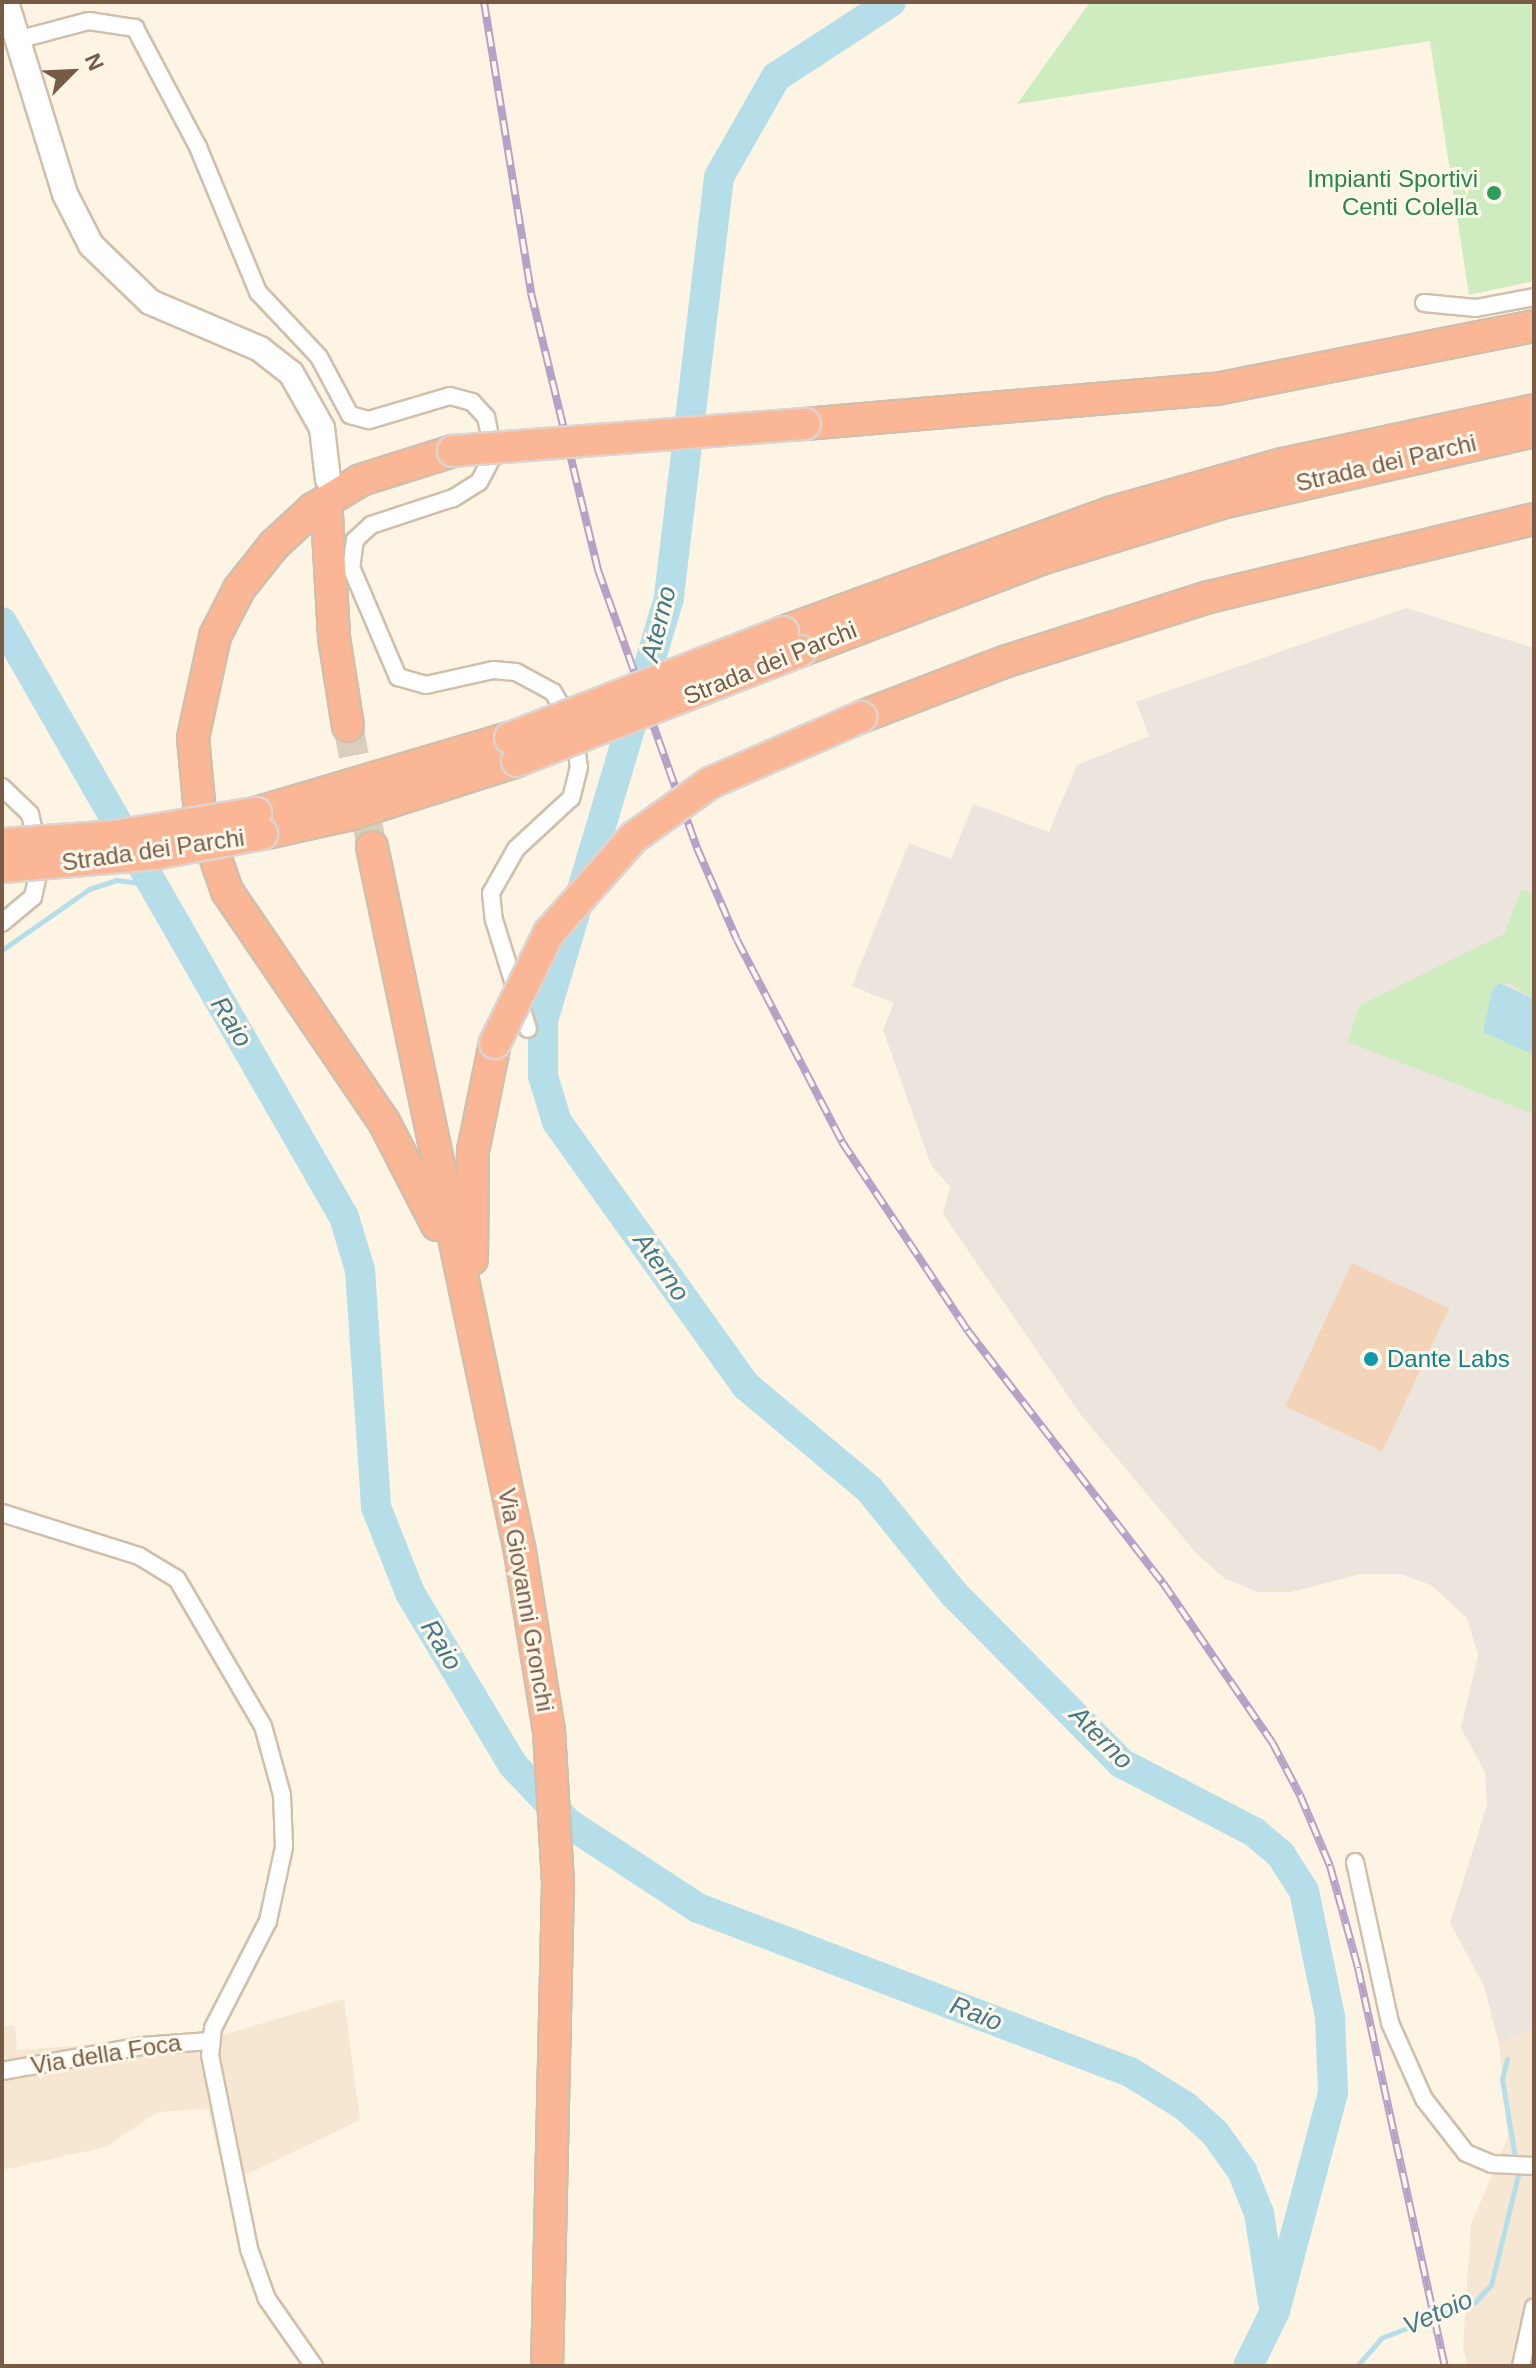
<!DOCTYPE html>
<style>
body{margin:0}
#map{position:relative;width:1536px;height:2368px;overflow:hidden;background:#fdf4e3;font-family:Arial,sans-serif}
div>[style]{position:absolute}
.residential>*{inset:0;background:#f5e7d1}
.industrial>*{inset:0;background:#ece5de}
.green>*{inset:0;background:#cfecc0}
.water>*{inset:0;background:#b6dee8}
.stream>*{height:5px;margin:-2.5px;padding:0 2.5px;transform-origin:2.5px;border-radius:2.5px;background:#b6dee8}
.river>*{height:30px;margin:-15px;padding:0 15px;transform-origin:15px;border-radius:15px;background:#b6dee8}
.building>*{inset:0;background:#f4d4b9;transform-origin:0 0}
.highway-tunnel>*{height:30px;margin-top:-15px;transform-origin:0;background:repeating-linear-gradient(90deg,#dccebc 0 30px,transparent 0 45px)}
.roads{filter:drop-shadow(2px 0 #d1bfab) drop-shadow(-2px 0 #d1bfab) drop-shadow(0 2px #d1bfab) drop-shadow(0 -2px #d1bfab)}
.street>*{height:16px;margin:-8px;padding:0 8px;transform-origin:8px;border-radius:8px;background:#fff}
.secondary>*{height:24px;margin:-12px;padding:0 12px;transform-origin:12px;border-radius:12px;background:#fff}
.highway>*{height:30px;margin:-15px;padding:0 15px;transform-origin:15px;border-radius:15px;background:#fbb696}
.rail>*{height:8px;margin-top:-4px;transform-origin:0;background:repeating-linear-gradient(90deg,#fff8ea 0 15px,#b8a1c7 0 30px);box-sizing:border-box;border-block:2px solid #b8a1c7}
.bridges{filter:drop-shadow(2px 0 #dcd4cf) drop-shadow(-2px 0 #dcd4cf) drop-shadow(0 2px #dcd4cf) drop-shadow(0 -2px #dcd4cf)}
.highway-bridge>*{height:30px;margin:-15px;padding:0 15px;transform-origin:15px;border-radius:15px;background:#fbb696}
.dots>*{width:22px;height:22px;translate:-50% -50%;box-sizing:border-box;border:4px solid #fff8ea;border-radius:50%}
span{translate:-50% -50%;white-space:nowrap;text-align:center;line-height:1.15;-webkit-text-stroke:6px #fff8ea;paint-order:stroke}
.leisure-label{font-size:24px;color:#27864d}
.right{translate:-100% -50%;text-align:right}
.street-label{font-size:24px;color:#775b47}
.culture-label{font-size:24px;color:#0d838f}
.left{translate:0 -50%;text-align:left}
.water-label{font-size:26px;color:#407a8b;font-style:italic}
.frame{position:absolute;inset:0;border:4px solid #775b47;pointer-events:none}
.north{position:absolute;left:32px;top:32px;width:80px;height:80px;-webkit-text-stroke:6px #fff8ea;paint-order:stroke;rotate:66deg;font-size:22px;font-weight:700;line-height:32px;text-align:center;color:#775b47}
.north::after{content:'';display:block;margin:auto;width:28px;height:36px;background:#775b47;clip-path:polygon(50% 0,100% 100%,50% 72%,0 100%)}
</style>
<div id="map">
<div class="residential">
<div style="clip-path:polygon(344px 1999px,360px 2120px,226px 2184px,208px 2109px,158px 2112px,106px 2147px,2px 2170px,2px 2026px,15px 2025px,17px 2050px,220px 2036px)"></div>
<div style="clip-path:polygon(1534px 2028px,1534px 2366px,1468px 2366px,1463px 2348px,1471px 2225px,1508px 2137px,1499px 2044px)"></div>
</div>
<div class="industrial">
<div style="clip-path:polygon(1406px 608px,1534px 648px,1534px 2028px,1499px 2044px,1484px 1986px,1450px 1923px,1487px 1805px,1485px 1772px,1461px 1728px,1478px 1655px,1467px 1618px,1431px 1585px,1400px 1574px,1361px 1574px,1291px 1592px,1258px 1592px,1224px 1578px,1196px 1553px,1081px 1415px,943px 1214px,950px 1187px,931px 1165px,883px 1030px,894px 1003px,852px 986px,909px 843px,951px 859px,973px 804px,1049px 832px,1077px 765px,1149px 736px,1136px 702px)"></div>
</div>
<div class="green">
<div style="clip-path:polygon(1090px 2px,1534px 2px,1534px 281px,1469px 295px,1430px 41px,1017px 104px)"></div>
<div style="clip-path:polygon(1521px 890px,1534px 894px,1534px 999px,1509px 983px,1492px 991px,1487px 1015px,1510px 1043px,1534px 1055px,1534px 1114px,1347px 1042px,1360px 1005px,1504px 934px)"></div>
</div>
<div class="water">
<div style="clip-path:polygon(1499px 983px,1534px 999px,1534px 1055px,1483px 1032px,1492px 991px)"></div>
</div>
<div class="stream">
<div style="left:2px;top:950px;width:106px;rotate:-35deg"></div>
<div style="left:89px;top:889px;width:28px;rotate:-18deg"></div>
<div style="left:116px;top:880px;width:32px;rotate:7deg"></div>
<div style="left:1357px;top:2366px;width:37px;rotate:-49deg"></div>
<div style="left:1381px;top:2338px;width:101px;rotate:-21deg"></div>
<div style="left:1475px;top:2302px;width:23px;rotate:-47deg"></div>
<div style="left:1491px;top:2285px;width:113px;rotate:-76.2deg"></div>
<div style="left:1518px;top:2175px;width:97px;rotate:-99.5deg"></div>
<div style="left:1502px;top:2079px;width:21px;rotate:-76deg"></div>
</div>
<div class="river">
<div style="left:891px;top:2px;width:137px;rotate:146.9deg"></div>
<div style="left:776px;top:77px;width:115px;rotate:119.7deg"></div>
<div style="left:719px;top:177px;width:424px;rotate:96.8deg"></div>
<div style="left:669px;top:598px;width:440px;rotate:106.6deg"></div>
<div style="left:543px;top:1020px;width:56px;rotate:90deg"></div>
<div style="left:543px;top:1076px;width:48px;rotate:73.1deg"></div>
<div style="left:557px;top:1122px;width:323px;rotate:54.4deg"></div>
<div style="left:745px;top:1385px;width:163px;rotate:40deg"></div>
<div style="left:870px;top:1490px;width:134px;rotate:51.1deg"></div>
<div style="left:954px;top:1594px;width:238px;rotate:45.3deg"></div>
<div style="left:1121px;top:1763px;width:150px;rotate:27.4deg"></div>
<div style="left:1254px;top:1832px;width:35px;rotate:40deg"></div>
<div style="left:1281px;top:1855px;width:43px;rotate:57.4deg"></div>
<div style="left:1304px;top:1891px;width:129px;rotate:78.3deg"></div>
<div style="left:1330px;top:2017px;width:76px;rotate:87.7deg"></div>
<div style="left:1333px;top:2093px;width:226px;rotate:104.9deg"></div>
<div style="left:1275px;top:2311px;width:61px;rotate:116.1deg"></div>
<div style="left:2px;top:622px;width:686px;rotate:60.11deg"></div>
<div style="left:344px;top:1217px;width:55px;rotate:73.2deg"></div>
<div style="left:360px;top:1270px;width:238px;rotate:86.1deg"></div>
<div style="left:376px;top:1507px;width:92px;rotate:68.4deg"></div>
<div style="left:410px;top:1593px;width:200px;rotate:59.1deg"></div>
<div style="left:513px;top:1765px;width:80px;rotate:46.5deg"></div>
<div style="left:568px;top:1823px;width:155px;rotate:33.2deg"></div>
<div style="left:698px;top:1908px;width:462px;rotate:20.8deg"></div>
<div style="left:1130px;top:2072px;width:65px;rotate:31.7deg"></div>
<div style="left:1185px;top:2106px;width:40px;rotate:42deg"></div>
<div style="left:1215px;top:2133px;width:47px;rotate:54.6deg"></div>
<div style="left:1242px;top:2171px;width:45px;rotate:68deg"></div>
<div style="left:1259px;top:2213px;width:90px;rotate:81.1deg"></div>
</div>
<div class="building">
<div style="left:1352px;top:1263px;width:107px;height:158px;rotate:25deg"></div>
</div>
<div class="highway-tunnel">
<div style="left:348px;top:726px;width:123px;rotate:78.8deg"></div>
</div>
<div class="roads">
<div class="street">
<div style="left:17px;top:40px;width:74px;rotate:-14.8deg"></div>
<div style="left:89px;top:21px;width:47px;rotate:8.7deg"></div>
<div style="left:135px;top:28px;width:135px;rotate:62.1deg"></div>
<div style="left:198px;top:147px;width:157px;rotate:67.5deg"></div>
<div style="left:258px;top:292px;width:89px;rotate:46.8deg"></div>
<div style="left:319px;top:357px;width:66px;rotate:61.9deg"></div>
<div style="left:350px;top:415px;width:20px;rotate:15deg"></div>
<div style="left:369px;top:420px;width:84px;rotate:-16.5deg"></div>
<div style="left:450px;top:396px;width:23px;rotate:15deg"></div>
<div style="left:472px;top:402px;width:21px;rotate:47deg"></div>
<div style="left:486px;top:417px;width:38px;rotate:78deg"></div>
<div style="left:494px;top:454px;width:32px;rotate:118deg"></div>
<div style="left:479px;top:482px;width:31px;rotate:148deg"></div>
<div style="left:453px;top:498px;width:86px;rotate:161.8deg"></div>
<div style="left:371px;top:525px;width:22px;rotate:137deg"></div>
<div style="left:355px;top:540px;width:27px;rotate:98deg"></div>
<div style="left:351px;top:567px;width:120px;rotate:66.9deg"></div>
<div style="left:398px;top:677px;width:29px;rotate:16deg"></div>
<div style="left:426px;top:685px;width:69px;rotate:-12.6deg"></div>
<div style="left:493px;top:670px;width:23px;rotate:5deg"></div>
<div style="left:516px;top:672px;width:42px;rotate:28.4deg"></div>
<div style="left:553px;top:692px;width:42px;rotate:59.7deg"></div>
<div style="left:574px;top:728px;width:39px;rotate:83deg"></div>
<div style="left:579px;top:767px;width:32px;rotate:104deg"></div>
<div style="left:571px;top:798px;width:75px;rotate:137.2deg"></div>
<div style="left:516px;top:849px;width:51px;rotate:119.6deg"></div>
<div style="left:491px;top:893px;width:27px;rotate:84deg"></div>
<div style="left:494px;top:920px;width:114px;rotate:72.7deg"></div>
<div style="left:1424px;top:303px;width:52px;rotate:5.5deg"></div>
<div style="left:1476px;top:308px;width:59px;rotate:-10.7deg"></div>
<div style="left:2px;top:787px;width:39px;rotate:44deg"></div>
<div style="left:30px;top:814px;width:49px;rotate:77.1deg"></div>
<div style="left:41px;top:862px;width:36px;rotate:103deg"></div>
<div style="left:33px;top:897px;width:40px;rotate:140deg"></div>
<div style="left:2px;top:1513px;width:144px;rotate:17.4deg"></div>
<div style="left:139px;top:1556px;width:44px;rotate:31.2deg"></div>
<div style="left:177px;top:1579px;width:170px;rotate:59.7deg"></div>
<div style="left:263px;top:1726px;width:72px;rotate:74.6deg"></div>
<div style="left:282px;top:1795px;width:52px;rotate:87.8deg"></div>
<div style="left:284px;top:1847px;width:76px;rotate:102.2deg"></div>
<div style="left:268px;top:1921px;width:120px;rotate:117.2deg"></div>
<div style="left:213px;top:2028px;width:27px;rotate:96deg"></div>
<div style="left:210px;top:2055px;width:198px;rotate:78.6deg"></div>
<div style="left:249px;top:2249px;width:53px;rotate:70.2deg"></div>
<div style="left:267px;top:2299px;width:82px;rotate:55deg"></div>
<div style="left:1355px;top:1862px;width:165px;rotate:77.7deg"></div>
<div style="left:1390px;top:2023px;width:83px;rotate:65.9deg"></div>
<div style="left:1424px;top:2099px;width:68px;rotate:52.1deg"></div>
<div style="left:1466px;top:2153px;width:28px;rotate:23deg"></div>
<div style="left:1492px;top:2164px;width:42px;rotate:2.7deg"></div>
<div style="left:2px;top:2071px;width:142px;rotate:-10.1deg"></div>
<div style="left:142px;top:2046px;width:68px;rotate:-4.2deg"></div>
<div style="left:1521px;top:2366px;width:60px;rotate:-77.6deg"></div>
</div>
<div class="secondary">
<div style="left:6px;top:2px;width:201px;rotate:72.9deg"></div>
<div style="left:65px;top:194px;width:57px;rotate:63deg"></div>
<div style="left:91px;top:245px;width:82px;rotate:44deg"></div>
<div style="left:150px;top:302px;width:120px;rotate:23.1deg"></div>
<div style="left:260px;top:349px;width:39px;rotate:38deg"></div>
<div style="left:291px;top:373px;width:63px;rotate:60.6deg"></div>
<div style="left:322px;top:428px;width:52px;rotate:83.4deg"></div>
</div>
<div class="highway">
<div style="left:805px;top:424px;width:412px;rotate:-4.9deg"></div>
<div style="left:1216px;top:389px;width:324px;rotate:-11.2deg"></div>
<div style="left:327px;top:515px;width:123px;rotate:86.7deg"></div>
<div style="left:334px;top:638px;width:89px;rotate:81deg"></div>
<div style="left:783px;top:632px;width:351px;rotate:-20deg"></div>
<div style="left:1113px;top:512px;width:177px;rotate:-15.8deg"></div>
<div style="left:1283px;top:464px;width:257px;rotate:-12.1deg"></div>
<div style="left:800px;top:651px;width:258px;rotate:-20.9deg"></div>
<div style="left:1041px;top:559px;width:189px;rotate:-17.2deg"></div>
<div style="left:1222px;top:503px;width:320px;rotate:-13deg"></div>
<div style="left:861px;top:717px;width:156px;rotate:-21deg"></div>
<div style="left:1007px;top:661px;width:212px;rotate:-17.6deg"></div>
<div style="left:1209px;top:597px;width:334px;rotate:-13.5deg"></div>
<div style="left:256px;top:813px;width:265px;rotate:-16.5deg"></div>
<div style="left:262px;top:834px;width:92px;rotate:-12.5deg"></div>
<div style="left:352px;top:814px;width:173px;rotate:-17.8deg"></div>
<div style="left:372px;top:847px;width:720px;rotate:78.14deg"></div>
<div style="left:520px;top:1552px;width:181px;rotate:80.8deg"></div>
<div style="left:549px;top:1731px;width:153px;rotate:86.6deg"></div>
<div style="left:558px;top:1884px;width:482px;rotate:91.3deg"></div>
<div style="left:437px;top:1225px;width:116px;rotate:-117.2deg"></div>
<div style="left:384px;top:1122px;width:279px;rotate:-124.2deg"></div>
<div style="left:227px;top:891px;width:83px;rotate:-109.1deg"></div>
<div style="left:200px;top:813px;width:75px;rotate:-95.3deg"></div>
<div style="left:193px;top:738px;width:104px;rotate:-77.8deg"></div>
<div style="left:215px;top:636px;width:53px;rotate:-62.9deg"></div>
<div style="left:239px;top:589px;width:56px;rotate:-51.5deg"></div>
<div style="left:274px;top:545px;width:53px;rotate:-42.7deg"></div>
<div style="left:313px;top:509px;width:56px;rotate:-31.1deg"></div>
<div style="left:361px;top:480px;width:96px;rotate:-17.5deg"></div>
<div style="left:472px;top:1259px;width:108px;rotate:-89.5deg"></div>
<div style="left:473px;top:1151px;width:110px;rotate:-78.5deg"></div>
</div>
</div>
<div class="rail">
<div style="left:484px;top:2px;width:295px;rotate:80.8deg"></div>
<div style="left:531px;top:293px;width:285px;rotate:76.4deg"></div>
<div style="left:598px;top:570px;width:295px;rotate:70.4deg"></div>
<div style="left:697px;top:848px;width:100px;rotate:66.5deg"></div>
<div style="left:737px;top:940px;width:228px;rotate:62.5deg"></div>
<div style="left:842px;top:1142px;width:227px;rotate:56.3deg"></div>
<div style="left:968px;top:1331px;width:319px;rotate:52.3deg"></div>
<div style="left:1163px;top:1583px;width:193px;rotate:55.6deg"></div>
<div style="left:1272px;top:1742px;width:60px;rotate:62.2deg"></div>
<div style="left:1300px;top:1795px;width:77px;rotate:67.1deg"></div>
<div style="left:1330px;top:1866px;width:106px;rotate:74.6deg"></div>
<div style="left:1358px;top:1968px;width:407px;rotate:77.7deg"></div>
</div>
<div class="bridges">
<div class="highway-bridge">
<div style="left:453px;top:451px;width:353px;rotate:-4.4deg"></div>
<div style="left:510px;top:738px;width:293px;rotate:-21.2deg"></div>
<div style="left:517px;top:761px;width:304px;rotate:-21.2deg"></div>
<div style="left:2px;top:844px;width:113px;rotate:-4deg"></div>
<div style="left:115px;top:836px;width:143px;rotate:-9.3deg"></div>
<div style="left:2px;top:867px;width:153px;rotate:-4.9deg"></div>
<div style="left:154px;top:854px;width:110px;rotate:-10.5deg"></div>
<div style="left:495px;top:1043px;width:123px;rotate:-63.9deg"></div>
<div style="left:549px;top:933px;width:128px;rotate:-48.5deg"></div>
<div style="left:634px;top:837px;width:93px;rotate:-35.4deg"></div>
<div style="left:710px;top:783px;width:165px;rotate:-23.6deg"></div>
</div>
</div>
<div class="dots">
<div style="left:1494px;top:193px;background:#2e9e5b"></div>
<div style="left:1371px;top:1359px;background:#0f9aa8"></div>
</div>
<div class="leisure-label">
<span class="right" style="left:1478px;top:193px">Impianti Sportivi<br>Centi Colella</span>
</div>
<div class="street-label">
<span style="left:1386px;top:463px;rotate:-13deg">Strada dei Parchi</span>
<span style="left:770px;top:663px;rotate:-22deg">Strada dei Parchi</span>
<span style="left:153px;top:850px;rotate:-8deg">Strada dei Parchi</span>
<span style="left:526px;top:1600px;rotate:80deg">Via Giovanni Gronchi</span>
<span style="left:106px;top:2054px;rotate:-9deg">Via della Foca</span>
</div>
<div class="culture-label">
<span class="left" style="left:1387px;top:1359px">Dante Labs</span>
</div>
<div class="water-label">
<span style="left:659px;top:624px;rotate:-76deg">Aterno</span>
<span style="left:231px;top:1022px;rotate:58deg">Raio</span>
<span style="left:661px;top:1267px;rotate:55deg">Aterno</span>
<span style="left:441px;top:1645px;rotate:59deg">Raio</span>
<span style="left:1101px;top:1738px;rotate:45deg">Aterno</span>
<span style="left:976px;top:2014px;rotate:21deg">Raio</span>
<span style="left:1438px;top:2313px;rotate:-24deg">Vetoio</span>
</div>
<div class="frame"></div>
<div class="north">N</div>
</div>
